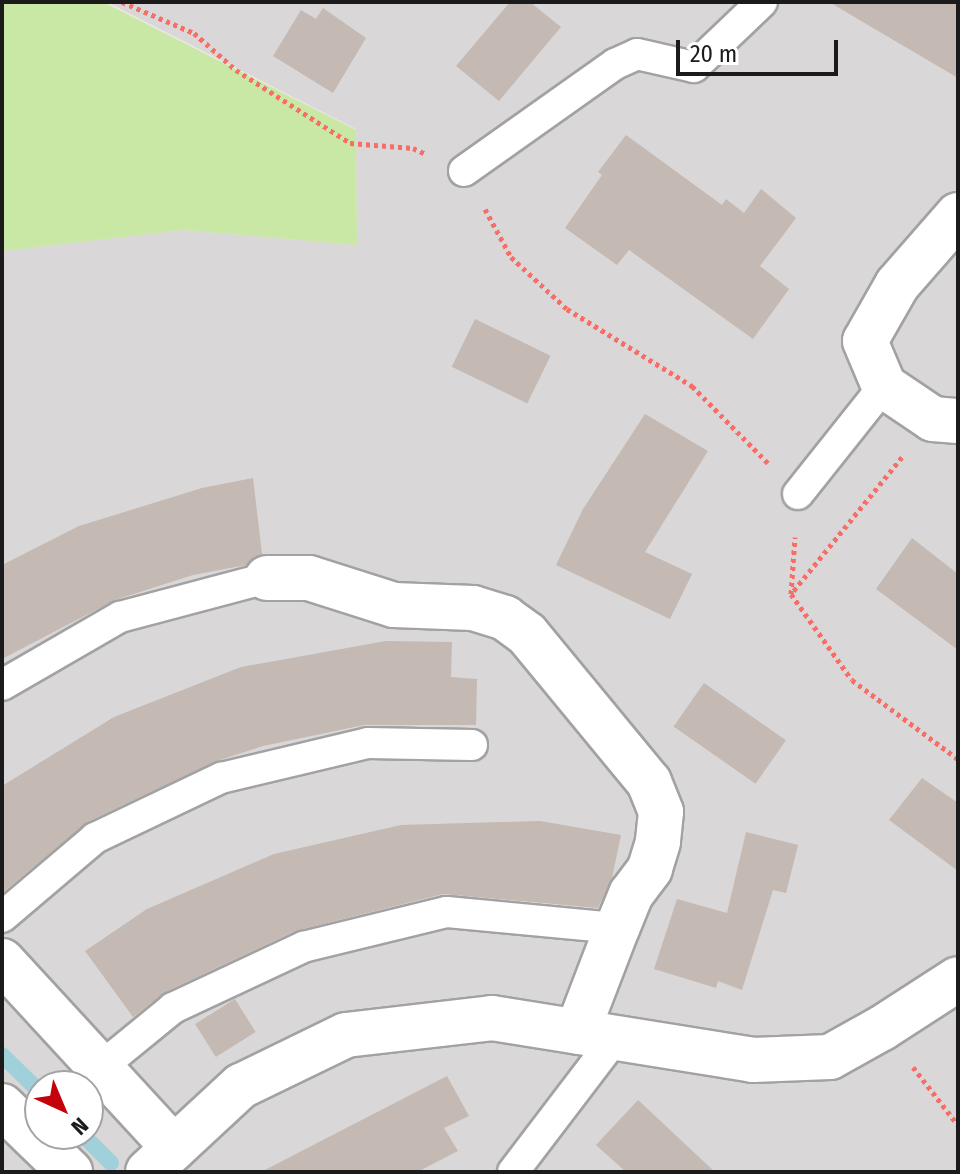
<!DOCTYPE html>
<style>
body{margin:0}
#map{position:relative;width:960px;height:1174px;overflow:hidden;background:#ece7e0;font-family:"Fira Sans Condensed",sans-serif}
div>[style]{position:absolute}
.residential>*{inset:0;background:#d9d7d7}
.grass>*{inset:0;background:#c9e7a5}
.stream>*{height:16px;margin:-8px;padding:0 8px;transform-origin:8px;border-radius:8px;background:#a0d0da}
.building>*{inset:0;background:#c4b9b3;transform-origin:0 0}
.path>*{height:5px;margin-top:-2.5px;transform-origin:0;background:repeating-linear-gradient(90deg,#f86d65 0 4px,transparent 0 8px)}
.roads{filter:drop-shadow(2px 0 #a2a2a2) drop-shadow(-2px 0 #a2a2a2) drop-shadow(0 2px #a2a2a2) drop-shadow(0 -2px #a2a2a2)}
.lane>*{height:30px;margin:-15px;padding:0 15px;transform-origin:15px;border-radius:15px;background:#fff}
.street>*{height:44px;margin:-22px;padding:0 22px;transform-origin:22px;border-radius:22px;background:#fff}
span{translate:-50% -50%;white-space:nowrap;text-align:center;line-height:1.15;-webkit-text-stroke:6px #fff;paint-order:stroke}
.frame{position:absolute;inset:0;border:4px solid #1b1b1b;pointer-events:none}
.north{position:absolute;left:24px;top:1070px;width:80px;height:80px;box-sizing:border-box;background:#fff;border:2px solid #a4a4a4;border-radius:50%;rotate:136deg;font-size:22px;font-weight:700;line-height:32px;text-align:center;color:#1b1b1b}
.north::after{content:'';display:block;margin:auto;width:28px;height:36px;background:#c3020c;clip-path:polygon(50% 0,100% 100%,50% 72%,0 100%)}
.scale{position:absolute;left:676px;top:40px;width:162px;height:36px;box-sizing:border-box;border:4px solid #1b1b1b;border-top:0;padding-left:10px;font-size:24px;line-height:28px;white-space:nowrap;color:#1b1b1b;-webkit-text-stroke:6px #fff;paint-order:stroke}
</style>
<div id="map">
<div class="residential">
<div style="clip-path:polygon(evenodd,107px 2px,958px 2px,958px 1172px,2px 1172px,2px 251px,183px 230px,357px 245px,356px 129px,107px 2px,40px 1086px,88px 1086px,88px 1134px,40px 1134px,40px 1086px)"></div>
</div>
<div class="grass">
<div style="clip-path:polygon(2px 2px,103px 2px,356px 130px,357px 245px,183px 230px,2px 251px)"></div>
</div>
<div class="stream">
<div style="left:2px;top:1055px;width:53px;rotate:44.2deg"></div>
<div style="left:82px;top:1134px;width:41px;rotate:45deg"></div>
</div>
<div class="building">
<div style="clip-path:polygon(510px 2px,530px 2px,561px 27px,499px 101px,456px 66px)"></div>
<div style="clip-path:polygon(829px 2px,958px 2px,958px 78px)"></div>
<div style="clip-path:polygon(323px 8px,366px 38px,333px 93px,273px 56px,301px 10px,316px 19px)"></div>
<div style="clip-path:polygon(626px 135px,722px 205px,726px 199px,744px 213px,761px 189px,796px 218px,760px 266px,789px 289px,753px 339px,629px 250px,617px 265px,565px 228px,602px 175px,598px 172px)"></div>
<div style="left:475px;top:319px;width:84px;height:53px;rotate:26deg"></div>
<div style="clip-path:polygon(645px 414px,708px 451px,645px 552px,692px 574px,670px 619px,556px 565px,583px 509px)"></div>
<div style="clip-path:polygon(253px 478px,262px 554px,246px 565px,193px 575px,115px 600px,2px 659px,2px 565px,79px 526px,202px 488px)"></div>
<div style="clip-path:polygon(912px 538px,958px 574px,958px 650px,876px 589px)"></div>
<div style="clip-path:polygon(386px 641px,452px 642px,451px 677px,477px 679px,476px 725px,364px 725px,263px 746px,214px 762px,87px 822px,2px 893px,2px 786px,114px 717px,241px 667px)"></div>
<div style="left:704px;top:683px;width:100px;height:53px;rotate:35deg"></div>
<div style="clip-path:polygon(922px 778px,958px 803px,958px 871px,889px 820px)"></div>
<div style="clip-path:polygon(540px 821px,621px 835px,612px 878px,598px 908px,443px 894px,295px 931px,165px 992px,133px 1017px,85px 951px,147px 909px,274px 854px,401px 825px)"></div>
<div style="clip-path:polygon(746px 832px,798px 845px,786px 893px,773px 890px,742px 990px,718px 981px,716px 988px,654px 969px,677px 899px,727px 913px)"></div>
<div style="left:235px;top:999px;width:39px;height:47px;rotate:58deg"></div>
<div style="clip-path:polygon(447px 1076px,469px 1116px,444px 1128px,458px 1151px,425px 1168px,418px 1172px,261px 1172px)"></div>
<div style="clip-path:polygon(638px 1100px,715px 1172px,626px 1172px,596px 1145px)"></div>
</div>
<div class="path">
<div style="left:122px;top:2px;width:78px;rotate:23.3deg"></div>
<div style="left:194px;top:33px;width:56px;rotate:41.4deg"></div>
<div style="left:236px;top:70px;width:135px;rotate:32.6deg"></div>
<div style="left:350px;top:143px;width:63px;rotate:4.5deg"></div>
<div style="left:413px;top:148px;width:14px;rotate:25deg"></div>
<div style="left:485px;top:209px;width:55px;rotate:61.6deg"></div>
<div style="left:511px;top:257px;width:76px;rotate:42.9deg"></div>
<div style="left:567px;top:309px;width:147px;rotate:31.6deg"></div>
<div style="left:692px;top:386px;width:108px;rotate:45.4deg"></div>
<div style="left:902px;top:457px;width:176px;rotate:129deg"></div>
<div style="left:791px;top:594px;width:105px;rotate:54.7deg"></div>
<div style="left:852px;top:680px;width:132px;rotate:36.7deg"></div>
<div style="left:791px;top:594px;width:57px;rotate:-86deg"></div>
<div style="left:913px;top:1067px;width:73px;rotate:52.2deg"></div>
</div>
<div class="roads">
<div class="lane">
<div style="left:464px;top:171px;width:185px;rotate:-35.3deg"></div>
<div style="left:615px;top:64px;width:24px;rotate:-24deg"></div>
<div style="left:637px;top:54px;width:58px;rotate:12.8deg"></div>
<div style="left:694px;top:67px;width:94px;rotate:-43.7deg"></div>
<div style="left:798px;top:494px;width:138px;rotate:-51.5deg"></div>
<div style="left:2px;top:685px;width:136px;rotate:-30deg"></div>
<div style="left:120px;top:617px;width:152px;rotate:-14.9deg"></div>
<div style="left:2px;top:917px;width:122px;rotate:-40.3deg"></div>
<div style="left:95px;top:838px;width:140px;rotate:-25.5deg"></div>
<div style="left:221px;top:778px;width:151px;rotate:-13.4deg"></div>
<div style="left:368px;top:743px;width:104px;rotate:1.1deg"></div>
<div style="left:101px;top:1067px;width:93px;rotate:-39.3deg"></div>
<div style="left:173px;top:1008px;width:144px;rotate:-25.1deg"></div>
<div style="left:303px;top:947px;width:148px;rotate:-13.7deg"></div>
<div style="left:447px;top:912px;width:171px;rotate:5.4deg"></div>
<div style="left:513px;top:1172px;width:168px;rotate:-52.7deg"></div>
</div>
<div class="street">
<div style="left:958px;top:215px;width:93px;rotate:131.1deg"></div>
<div style="left:897px;top:285px;width:64px;rotate:119.7deg"></div>
<div style="left:865px;top:341px;width:49px;rotate:67.1deg"></div>
<div style="left:884px;top:386px;width:59px;rotate:34deg"></div>
<div style="left:933px;top:419px;width:25px;rotate:5deg"></div>
<div style="left:267px;top:578px;width:42px"></div>
<div style="left:309px;top:578px;width:89px;rotate:17.6deg"></div>
<div style="left:394px;top:605px;width:79px;rotate:2.2deg"></div>
<div style="left:473px;top:608px;width:34px;rotate:17deg"></div>
<div style="left:505px;top:618px;width:27px;rotate:36deg"></div>
<div style="left:527px;top:634px;width:192px;rotate:50.5deg"></div>
<div style="left:649px;top:782px;width:32px;rotate:68deg"></div>
<div style="left:661px;top:812px;width:30px;rotate:96deg"></div>
<div style="left:658px;top:842px;width:28px;rotate:107deg"></div>
<div style="left:650px;top:869px;width:31px;rotate:127deg"></div>
<div style="left:631px;top:894px;width:37px;rotate:112deg"></div>
<div style="left:617px;top:928px;width:111px;rotate:111deg"></div>
<div style="left:2px;top:961px;width:254px;rotate:47.4deg"></div>
<div style="left:2px;top:1106px;width:95px;rotate:44.1deg"></div>
<div style="left:148px;top:1172px;width:127px;rotate:-42.8deg"></div>
<div style="left:241px;top:1086px;width:117px;rotate:-25.9deg"></div>
<div style="left:346px;top:1035px;width:147px;rotate:-6.6deg"></div>
<div style="left:492px;top:1018px;width:264px;rotate:9.1deg"></div>
<div style="left:753px;top:1060px;width:77px;rotate:-2.2deg"></div>
<div style="left:830px;top:1057px;width:60px;rotate:-29.1deg"></div>
<div style="left:882px;top:1028px;width:90px;rotate:-32.8deg"></div>
</div>
</div>
<div class="frame"></div>
<div class="north">N</div>
<div class="scale">20 m</div>
</div>
